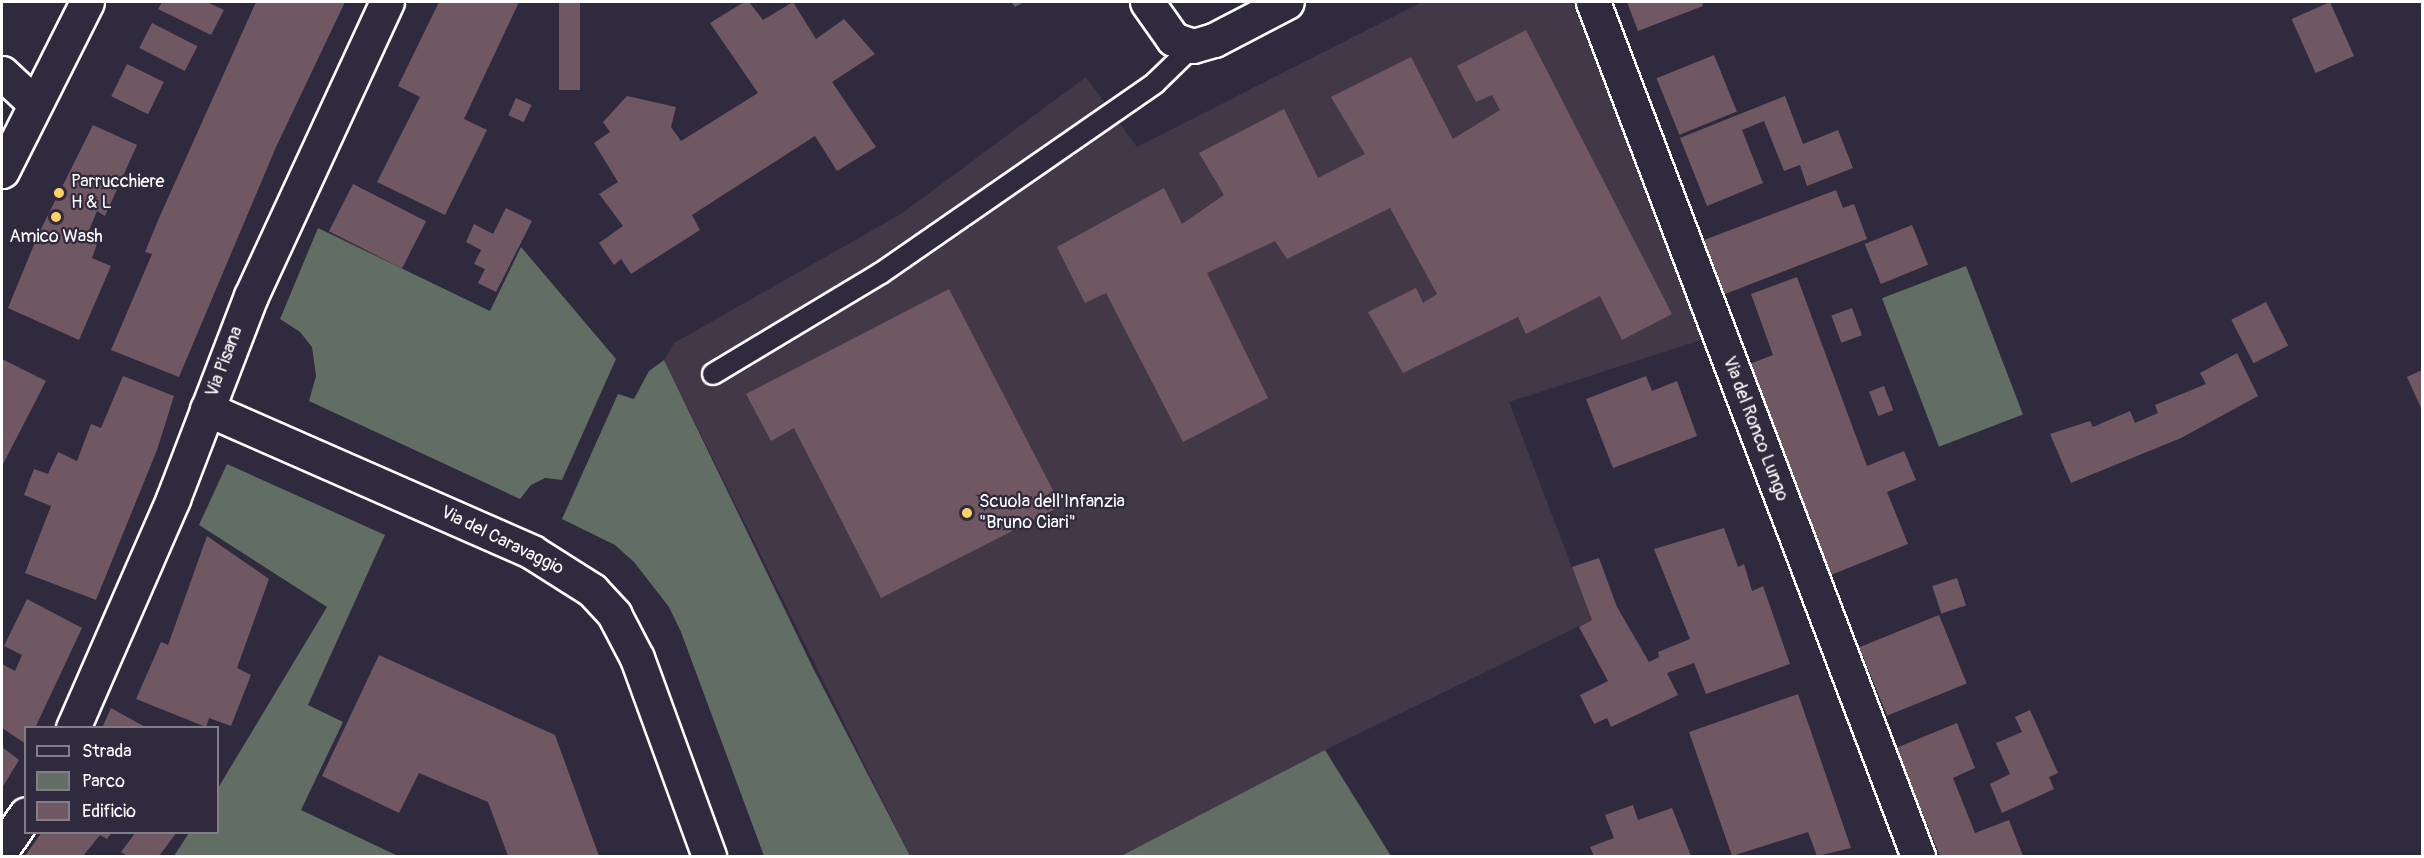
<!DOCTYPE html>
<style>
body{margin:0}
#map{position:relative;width:2424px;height:858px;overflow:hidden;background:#2f2a3d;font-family:Pangolin,sans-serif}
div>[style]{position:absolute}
.built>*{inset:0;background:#423848}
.green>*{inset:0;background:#626e63;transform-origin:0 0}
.building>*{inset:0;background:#705863;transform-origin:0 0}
.roads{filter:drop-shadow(2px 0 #fff) drop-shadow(-2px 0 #fff) drop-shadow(0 2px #fff) drop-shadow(0 -2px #fff)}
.lane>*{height:20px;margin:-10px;padding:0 10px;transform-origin:10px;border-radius:10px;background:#2f2a3d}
.street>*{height:33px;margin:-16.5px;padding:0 16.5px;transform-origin:16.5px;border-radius:16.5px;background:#2f2a3d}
.secondary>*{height:33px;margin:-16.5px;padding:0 16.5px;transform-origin:16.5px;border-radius:16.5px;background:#2f2a3d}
.dots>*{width:16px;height:16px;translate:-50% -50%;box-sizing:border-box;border:3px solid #2f2a3d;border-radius:50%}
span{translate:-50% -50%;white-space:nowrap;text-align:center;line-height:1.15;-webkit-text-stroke:4.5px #2f2a3d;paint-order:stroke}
.poi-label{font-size:18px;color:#fff}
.left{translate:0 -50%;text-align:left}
.street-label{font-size:18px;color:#fff}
.frame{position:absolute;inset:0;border:3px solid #fff;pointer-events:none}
.legend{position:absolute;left:24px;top:726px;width:195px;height:108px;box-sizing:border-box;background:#2f2a3d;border:2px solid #827f8b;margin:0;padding:8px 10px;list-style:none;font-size:18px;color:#fff}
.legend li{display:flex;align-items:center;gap:12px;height:30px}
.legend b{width:30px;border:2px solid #827f8b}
</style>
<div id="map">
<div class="built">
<div style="clip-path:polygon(1422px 2px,1572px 2px,1707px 338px,1509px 402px,1592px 620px,1325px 750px,1121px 856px,910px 856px,664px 360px,674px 343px,901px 214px,1086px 77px,1137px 147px)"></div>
</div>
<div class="green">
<div style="clip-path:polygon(318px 228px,490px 311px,521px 247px,616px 359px,562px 480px,545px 478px,531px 485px,520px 499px,309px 401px,316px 376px,312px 347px,300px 332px,280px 319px)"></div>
<div style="left:1966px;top:266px;width:159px;height:90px;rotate:69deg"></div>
<div style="clip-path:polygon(664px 360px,812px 666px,910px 856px,764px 856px,681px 632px,669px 607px,634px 562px,615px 545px,562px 519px,618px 394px,634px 399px,649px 371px)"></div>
<div style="clip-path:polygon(227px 464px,385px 535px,308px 705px,343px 722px,301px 810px,398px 856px,174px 856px,189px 833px,218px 832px,218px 788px,327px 607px,199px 525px)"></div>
<div style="clip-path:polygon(1325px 750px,1391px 856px,1121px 856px)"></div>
</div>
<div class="building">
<div style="clip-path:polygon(162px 2px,207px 2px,224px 10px,211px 35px,158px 9px)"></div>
<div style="clip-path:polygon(256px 2px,345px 2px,276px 147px,179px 377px,111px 350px,152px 254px,145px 252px,159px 218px)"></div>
<div style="clip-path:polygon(439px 2px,519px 2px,464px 119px,487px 130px,445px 215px,377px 182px,420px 97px,398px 86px)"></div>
<div style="left:559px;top:2px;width:21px;height:88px"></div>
<div style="clip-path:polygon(744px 2px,749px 2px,763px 20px,793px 2px,816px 39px,844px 19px,875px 54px,832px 82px,876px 147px,837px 171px,815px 136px,692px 215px,700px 230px,631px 274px,621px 259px,614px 265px,599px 243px,623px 226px,599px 194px,618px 182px,594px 143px,610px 132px,603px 122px,627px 96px,676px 107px,671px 127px,681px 141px,758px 93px,710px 23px)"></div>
<div style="clip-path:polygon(1011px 2px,1024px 2px,1015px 7px)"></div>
<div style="clip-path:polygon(1627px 2px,1702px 2px,1703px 6px,1638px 31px)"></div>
<div style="left:2330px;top:2px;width:59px;height:42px;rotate:66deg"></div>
<div style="left:152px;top:23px;width:51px;height:28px;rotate:27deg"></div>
<div style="clip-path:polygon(1526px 30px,1672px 314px,1622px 340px,1600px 296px,1526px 334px,1518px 317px,1403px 373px,1368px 312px,1416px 288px,1423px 303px,1437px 294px,1390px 208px,1287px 259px,1275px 241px,1207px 273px,1268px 398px,1183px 442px,1106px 293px,1085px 303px,1057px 247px,1164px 188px,1182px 224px,1224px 195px,1199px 153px,1284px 109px,1318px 178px,1365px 154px,1331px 97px,1411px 57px,1453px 139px,1500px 110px,1492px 95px,1476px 102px,1457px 66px)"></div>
<div style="left:1714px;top:55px;width:61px;height:62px;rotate:68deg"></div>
<div style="left:127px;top:64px;width:41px;height:36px;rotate:26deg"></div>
<div style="clip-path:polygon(1785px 96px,1803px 144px,1838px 130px,1853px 168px,1807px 186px,1800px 165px,1784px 171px,1764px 121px,1742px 130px,1763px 183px,1707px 206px,1680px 138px)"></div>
<div style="left:516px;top:98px;width:17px;height:19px;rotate:24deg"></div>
<div style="clip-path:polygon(93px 125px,137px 145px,105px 216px,97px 211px,85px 240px,97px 244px,92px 258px,111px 266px,79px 340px,8px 308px,38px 235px)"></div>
<div style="left:353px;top:184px;width:82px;height:53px;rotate:27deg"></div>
<div style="clip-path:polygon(1836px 190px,1843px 208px,1854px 204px,1867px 239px,1725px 294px,1704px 240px)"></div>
<div style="clip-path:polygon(506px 208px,532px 221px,496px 292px,478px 283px,485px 269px,474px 264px,481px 250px,466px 242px,474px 224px,493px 234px)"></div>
<div style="left:1912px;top:225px;width:43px;height:51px;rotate:68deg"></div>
<div style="clip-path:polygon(1797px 277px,1867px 466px,1904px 451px,1916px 480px,1887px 492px,1908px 544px,1831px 575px,1747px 365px,1773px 355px,1751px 294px)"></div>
<div style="clip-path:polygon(949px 289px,1061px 506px,881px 598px,794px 428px,771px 441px,746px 394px)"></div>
<div style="left:2266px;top:302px;width:49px;height:39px;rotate:63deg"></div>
<div style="left:1852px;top:308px;width:29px;height:22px;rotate:70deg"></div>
<div style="clip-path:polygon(2237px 353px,2258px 396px,2181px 438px,2071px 483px,2050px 434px,2090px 421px,2093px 427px,2130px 411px,2135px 423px,2158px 413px,2155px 405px,2206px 384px,2200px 373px)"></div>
<div style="clip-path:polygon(2px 359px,46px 381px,2px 466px)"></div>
<div style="clip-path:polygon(2422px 370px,2422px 410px,2407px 377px)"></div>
<div style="clip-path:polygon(123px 376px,174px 396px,157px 450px,96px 600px,25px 573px,51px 506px,24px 495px,34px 469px,48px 474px,58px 452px,77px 461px,91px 424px,101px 428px)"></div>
<div style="clip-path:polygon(1646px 376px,1652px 391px,1677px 381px,1697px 436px,1613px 468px,1586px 399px)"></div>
<div style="left:1884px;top:386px;width:26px;height:16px;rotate:69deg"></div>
<div style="clip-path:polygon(1724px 528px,1738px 567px,1744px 564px,1752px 591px,1763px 586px,1790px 664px,1706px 694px,1694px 663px,1667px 673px,1678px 695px,1611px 727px,1607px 718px,1594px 724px,1580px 695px,1608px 681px,1579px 627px,1592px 620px,1572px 567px,1599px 558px,1617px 607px,1649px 662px,1659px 657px,1658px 652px,1690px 639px,1654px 549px)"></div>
<div style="clip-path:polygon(207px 536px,269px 579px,237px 668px,251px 675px,231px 726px,209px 718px,206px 727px,136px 699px,161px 642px,168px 645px)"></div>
<div style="left:1957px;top:578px;width:29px;height:26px;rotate:72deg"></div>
<div style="clip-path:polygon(27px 599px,82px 628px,35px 728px,26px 728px,26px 744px,2px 728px,2px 664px,15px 671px,22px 655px,4px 646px)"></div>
<div style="left:1939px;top:615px;width:74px;height:86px;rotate:68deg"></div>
<div style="clip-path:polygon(379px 655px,555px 735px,599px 856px,508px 856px,488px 802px,419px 773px,399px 813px,322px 776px)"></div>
<div style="clip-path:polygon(1798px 694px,1851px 848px,1817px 856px,1808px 832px,1732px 856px,1689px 732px)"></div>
<div style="clip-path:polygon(111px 708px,147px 728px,102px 728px)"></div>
<div style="clip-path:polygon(2030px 710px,2058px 773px,2049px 777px,2054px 789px,2002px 813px,1990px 784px,2010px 774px,1996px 743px,2022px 732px,2015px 717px)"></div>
<div style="clip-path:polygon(1957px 723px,1975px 768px,1953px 778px,1975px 833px,2009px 820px,2023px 856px,1940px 856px,1896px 748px)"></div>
<div style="clip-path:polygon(2px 747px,19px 760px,2px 788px)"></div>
<div style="clip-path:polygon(1633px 805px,1638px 820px,1672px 808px,1691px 856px,1594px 856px,1590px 847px,1614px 838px,1605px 815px)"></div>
<div style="clip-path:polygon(42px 832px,112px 832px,107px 839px,100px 835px,83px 856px,25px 856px)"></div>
<div style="clip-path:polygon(136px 832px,177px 832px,159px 856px,127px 856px,121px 852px)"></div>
</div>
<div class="roads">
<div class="lane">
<div style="left:713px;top:374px;width:196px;rotate:-31deg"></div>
<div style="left:881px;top:273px;width:333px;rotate:-34.7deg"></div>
<div style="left:1155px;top:83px;width:53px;rotate:-44.2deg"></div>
</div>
<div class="street">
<div style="left:1147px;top:2px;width:45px;rotate:54.9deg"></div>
<div style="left:1173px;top:39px;width:21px;rotate:19deg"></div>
<div style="left:1193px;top:46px;width:22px;rotate:-16deg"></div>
<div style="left:1214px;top:40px;width:82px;rotate:-27.5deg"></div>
<div style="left:1593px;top:2px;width:914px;rotate:69.17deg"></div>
<div style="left:2px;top:73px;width:45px;rotate:43.2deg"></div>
<div style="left:207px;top:409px;width:355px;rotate:23.7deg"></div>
<div style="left:532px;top:552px;width:71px;rotate:32.3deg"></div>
<div style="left:592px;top:590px;width:33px;rotate:47deg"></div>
<div style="left:614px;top:614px;width:50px;rotate:62.4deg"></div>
<div style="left:637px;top:658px;width:211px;rotate:70deg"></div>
<div style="left:73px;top:728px;width:250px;rotate:-66.4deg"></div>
<div style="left:173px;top:499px;width:217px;rotate:-69deg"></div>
<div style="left:251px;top:296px;width:324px;rotate:-65.2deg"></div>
<div style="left:2px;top:849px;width:42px;rotate:-55.6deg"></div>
</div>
<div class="secondary">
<div style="left:2px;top:171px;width:189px;rotate:-63.3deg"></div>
</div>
</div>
<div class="dots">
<div style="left:59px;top:193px;background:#ffd166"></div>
<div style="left:56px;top:217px;background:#ffd166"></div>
<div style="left:967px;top:513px;background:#ffd166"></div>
</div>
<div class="poi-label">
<span class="left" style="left:71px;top:193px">Parrucchiere<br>H &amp; L</span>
<span style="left:56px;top:237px">Amico Wash</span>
<span class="left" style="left:979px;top:513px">Scuola dell'Infanzia<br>"Bruno Ciari"</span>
</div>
<div class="street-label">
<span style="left:225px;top:362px;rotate:-69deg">Via Pisana</span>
<span style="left:1755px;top:429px;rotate:69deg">Via del Ronco Lungo</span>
<span style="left:502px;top:541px;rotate:26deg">Via del Caravaggio</span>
</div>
<div class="frame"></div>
<ul class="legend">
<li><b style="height:8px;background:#2f2a3d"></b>Strada</li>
<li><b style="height:16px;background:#626e63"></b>Parco</li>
<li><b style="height:16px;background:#705863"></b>Edificio</li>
</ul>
</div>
